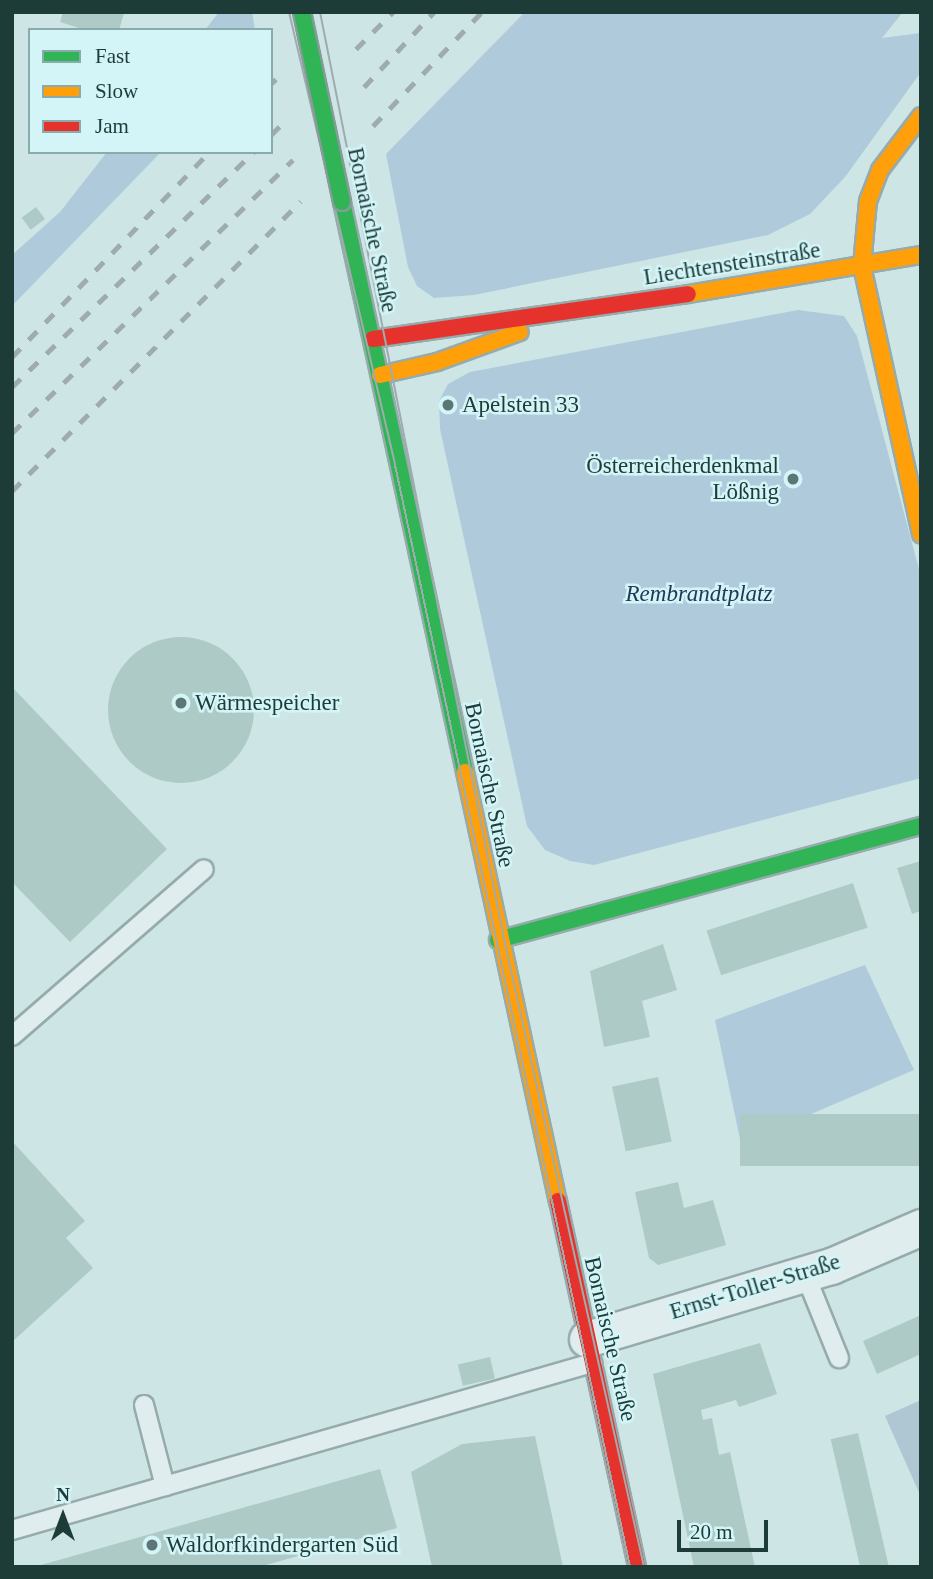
<!DOCTYPE html>
<meta charset="utf-8">
<style>
body{margin:0}
#map{position:relative;width:933px;height:1579px;overflow:hidden;background:#cee5e6;font-family:"Times New Roman",serif}
div>[style]{position:absolute}
.green>*{inset:0;background:#afcada}
.cemetery>*{inset:0;background:#afc6d3}
.building>*{inset:0;background:#aecac7;transform-origin:0 0}
.round{border-radius:50%}
.roads{filter:drop-shadow(2px 0 #96abab) drop-shadow(-2px 0 #96abab) drop-shadow(0 2px #96abab) drop-shadow(0 -2px #96abab)}
.lane>*{height:18px;margin:-9px;padding:0 9px;transform-origin:9px;border-radius:9px;background:#e0edee}
.street>*{height:35px;margin:-17.5px;padding:0 17.5px;transform-origin:17.5px;border-radius:17.5px;background:#e0edee}
.fast>*{height:16px;margin:-8px;padding:0 8px;transform-origin:8px;border-radius:8px;background:#30b455}
.slow>*{height:16px;margin:-8px;padding:0 8px;transform-origin:8px;border-radius:8px;background:#ff9f0a}
.jam>*{height:16px;margin:-8px;padding:0 8px;transform-origin:8px;border-radius:8px;background:#e5322d}
.tram>*{height:2px;margin:-1px;padding:0 1px;transform-origin:1px;border-radius:1px;background:#9facad}
.rail>*{height:5px;margin-top:-2.5px;transform-origin:0;background:repeating-linear-gradient(90deg,#9facad 0 12px,transparent 0 24px)}
.bridges{filter:drop-shadow(2px 0 #869b9a) drop-shadow(-2px 0 #869b9a) drop-shadow(0 2px #869b9a) drop-shadow(0 -2px #869b9a)}
.fast-bridge>*{height:16px;margin:-8px;padding:0 8px;transform-origin:8px;border-radius:8px;background:#30b455}
.dots>*{width:19px;height:19px;translate:-50% -50%;box-sizing:border-box;border:4px solid #d3f5f8;border-radius:50%}
span{translate:-50% -50%;white-space:nowrap;text-align:center;line-height:1.15;-webkit-text-stroke:5px #d3f5f8;paint-order:stroke}
.street-label{font-size:23px;color:#1d3b37}
.poi-label{font-size:23px;color:#1d3b37}
.left{translate:0 -50%;text-align:left}
.right{translate:-100% -50%;text-align:right}
.park-label{font-size:23px;color:#233759;font-style:italic}
.frame{position:absolute;inset:0;border:14px solid #1d3b37;pointer-events:none}
.legend{position:absolute;left:28px;top:28px;width:245px;height:126px;box-sizing:border-box;background:#d3f5f8;border:2px solid #8aabab;margin:0;padding:9px 12px;list-style:none;font-size:21px;color:#1d3b37}
.legend li{display:flex;align-items:center;gap:14px;height:35px}
.legend b{width:35px;border:2px solid #8aabab}
.north{position:absolute;left:28px;top:1481px;width:70px;height:70px;-webkit-text-stroke:5px #d3f5f8;paint-order:stroke;rotate:0deg;font-size:19px;font-weight:700;line-height:28px;text-align:center;color:#1d3b37}
.north::after{content:'';display:block;margin:auto;width:24px;height:32px;background:#1d3b37;clip-path:polygon(50% 0,100% 100%,50% 72%,0 100%)}
.scale{position:absolute;left:677px;top:1520px;width:91px;height:32px;box-sizing:border-box;border:4px solid #1d3b37;border-top:0;padding-left:9px;font-size:21px;line-height:24px;white-space:nowrap;color:#1d3b37;-webkit-text-stroke:5px #d3f5f8;paint-order:stroke}
</style>
<div id="map">
<div class="green">
<div style="clip-path:polygon(219px 12px,252px 12px,255px 30px,205px 30px)"></div>
<div style="clip-path:polygon(525px 12px,903px 12px,882px 38px,921px 33px,921px 72px,845px 177px,810px 214px,768px 235px,474px 295px,434px 298px,417px 286px,408px 267px,386px 154px)"></div>
<div style="clip-path:polygon(107px 152px,161px 152px,12px 306px,12px 255px,60px 212px)"></div>
<div style="clip-path:polygon(798px 310px,844px 316px,857px 336px,921px 577px,921px 778px,594px 865px,570px 861px,545px 850px,527px 826px,440px 429px,439px 401px,448px 384px,470px 372px)"></div>
<div style="clip-path:polygon(865px 965px,914px 1070px,741px 1144px,715px 1020px)"></div>
</div>
<div class="cemetery">
<div style="clip-path:polygon(921px 1400px,921px 1497px,885px 1416px)"></div>
</div>
<div class="building">
<div style="clip-path:polygon(63px 12px,121px 12px,124px 13px,119px 30px,85px 30px,60px 22px)"></div>
<div style="left:36px;top:207px;width:15px;height:18px;rotate:53deg"></div>
<div class="round" style="left:108px;top:637px;width:146px;height:146px"></div>
<div style="clip-path:polygon(12px 687px,167px 849px,70px 942px,12px 882px)"></div>
<div style="clip-path:polygon(921px 861px,921px 911px,912px 914px,897px 868px)"></div>
<div style="left:853px;top:883px;width:47px;height:154px;rotate:72deg"></div>
<div style="clip-path:polygon(663px 944px,677px 990px,642px 1001px,650px 1037px,604px 1047px,590px 971px)"></div>
<div style="left:658px;top:1077px;width:66px;height:47px;rotate:78deg"></div>
<div style="left:921px;top:1114px;width:52px;height:181px;rotate:90deg"></div>
<div style="clip-path:polygon(12px 1141px,85px 1221px,66px 1238px,93px 1268px,12px 1342px)"></div>
<div style="clip-path:polygon(678px 1182px,684px 1208px,713px 1200px,726px 1245px,658px 1265px,649px 1258px,635px 1192px)"></div>
<div style="clip-path:polygon(921px 1315px,921px 1354px,877px 1374px,863px 1341px)"></div>
<div style="clip-path:polygon(760px 1343px,777px 1394px,739px 1407px,736px 1400px,701px 1410px,703px 1420px,712px 1418px,719px 1455px,730px 1452px,755px 1567px,694px 1567px,653px 1374px)"></div>
<div style="left:490px;top:1357px;width:22px;height:33px;rotate:77deg"></div>
<div style="left:858px;top:1433px;width:137px;height:28px;rotate:77deg"></div>
<div style="clip-path:polygon(535px 1436px,563px 1567px,432px 1567px,411px 1472px,462px 1444px)"></div>
<div style="clip-path:polygon(380px 1469px,397px 1528px,259px 1567px,34px 1567px)"></div>
</div>
<div class="roads">
<div class="lane">
<div style="left:12px;top:1036px;width:254px;rotate:-41deg"></div>
<div style="left:805px;top:1274px;width:91px;rotate:68deg"></div>
<div style="left:144px;top:1405px;width:84px;rotate:75.5deg"></div>
<div style="left:12px;top:1530px;width:604px;rotate:-16.06deg"></div>
</div>
<div class="street">
<div style="left:587px;top:1339px;width:255px;rotate:-16.7deg"></div>
<div style="left:831px;top:1266px;width:98px;rotate:-23.4deg"></div>
</div>
<div class="fast">
<div style="left:342px;top:202px;width:583px;rotate:77.82deg"></div>
<div style="left:498px;top:940px;width:438px;rotate:-15.1deg"></div>
</div>
<div class="slow">
<div style="left:921px;top:116px;width:68px;rotate:127.2deg"></div>
<div style="left:880px;top:170px;width:33px;rotate:111deg"></div>
<div style="left:868px;top:201px;width:65px;rotate:95.3deg"></div>
<div style="left:862px;top:266px;width:275px;rotate:77.6deg"></div>
<div style="left:688px;top:294px;width:236px;rotate:-9.5deg"></div>
<div style="left:380px;top:375px;width:58px;rotate:-12.8deg"></div>
<div style="left:437px;top:362px;width:88px;rotate:-19.9deg"></div>
<div style="left:465px;top:772px;width:439px;rotate:77.8deg"></div>
</div>
<div class="jam">
<div style="left:373px;top:339px;width:318px;rotate:-8.1deg"></div>
<div style="left:558px;top:1201px;width:374px;rotate:77.8deg"></div>
</div>
</div>
<div class="tram">
<div style="left:289px;top:12px;width:465px;rotate:76.8deg"></div>
<div style="left:395px;top:465px;width:1127px;rotate:77.96deg"></div>
<div style="left:320px;top:12px;width:945px;rotate:78.77deg"></div>
<div style="left:504px;top:939px;width:643px;rotate:77.43deg"></div>
</div>
<div class="rail">
<div style="left:356px;top:49px;width:52px;rotate:-45deg"></div>
<div style="left:271px;top:84px;width:7px;rotate:-45deg"></div>
<div style="left:364px;top:87px;width:103px;rotate:-47deg"></div>
<div style="left:373px;top:126px;width:158px;rotate:-46.3deg"></div>
<div style="left:271px;top:135px;width:18px;rotate:-45deg"></div>
<div style="left:12px;top:357px;width:284px;rotate:-46.1deg"></div>
<div style="left:12px;top:387px;width:337px;rotate:-44.2deg"></div>
<div style="left:12px;top:433px;width:392px;rotate:-44.2deg"></div>
<div style="left:12px;top:491px;width:409px;rotate:-45.1deg"></div>
</div>
<div class="bridges">
<div class="fast-bridge">
<div style="left:302px;top:12px;width:194px;rotate:78.1deg"></div>
</div>
</div>
<div class="dots">
<div style="left:448px;top:405px;background:#5b7674"></div>
<div style="left:793px;top:479px;background:#5b7674"></div>
<div style="left:181px;top:703px;background:#5b7674"></div>
<div style="left:152px;top:1545px;background:#5b7674"></div>
</div>
<div class="street-label">
<span style="left:372px;top:230px;rotate:78deg">Bornaische Straße</span>
<span style="left:732px;top:264px;rotate:-9deg">Liechtensteinstraße</span>
<span style="left:489px;top:785px;rotate:78deg">Bornaische Straße</span>
<span style="left:755px;top:1287px;rotate:-17deg">Ernst-Toller-Straße</span>
<span style="left:610px;top:1339px;rotate:77deg">Bornaische Straße</span>
</div>
<div class="poi-label">
<span class="left" style="left:462px;top:405px">Apelstein 33</span>
<span class="right" style="left:779px;top:479px">Österreicherdenkmal<br>Lößnig</span>
<span class="left" style="left:195px;top:703px">Wärmespeicher</span>
<span class="left" style="left:166px;top:1545px">Waldorfkindergarten Süd</span>
</div>
<div class="park-label">
<span style="left:699px;top:594px">Rembrandtplatz</span>
</div>
<div class="frame"></div>
<ul class="legend">
<li><b style="height:9px;background:#30b455"></b>Fast</li>
<li><b style="height:9px;background:#ff9f0a"></b>Slow</li>
<li><b style="height:9px;background:#e5322d"></b>Jam</li>
</ul>
<div class="north">N</div>
<div class="scale">20 m</div>
</div>
